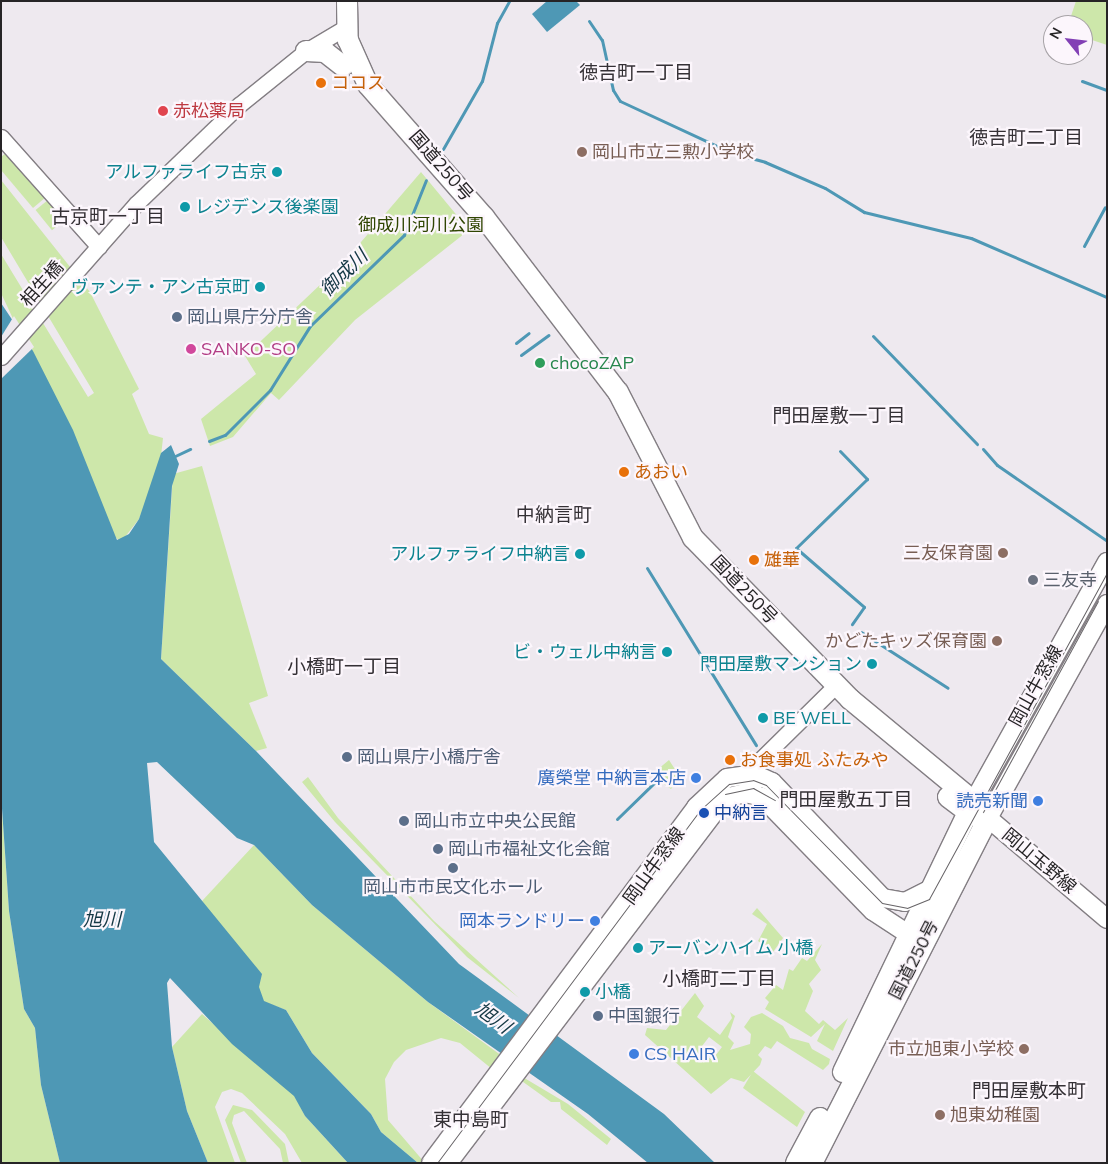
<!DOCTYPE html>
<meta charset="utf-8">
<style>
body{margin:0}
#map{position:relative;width:1108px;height:1164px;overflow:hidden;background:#eee9ef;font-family:Mulish,"Noto Sans JP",sans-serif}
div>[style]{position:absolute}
.green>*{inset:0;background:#cde7aa;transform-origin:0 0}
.water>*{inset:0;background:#4e98b5}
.pier>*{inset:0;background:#eee9ef}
.stream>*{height:3px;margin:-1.5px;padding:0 1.5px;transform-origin:1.5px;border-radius:1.5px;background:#4e98b5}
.roads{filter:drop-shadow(1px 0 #837e83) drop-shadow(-1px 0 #837e83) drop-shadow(0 1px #837e83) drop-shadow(0 -1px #837e83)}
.secondary>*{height:15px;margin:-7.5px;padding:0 7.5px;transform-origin:7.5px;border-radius:7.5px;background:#fff}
.primary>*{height:18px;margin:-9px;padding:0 9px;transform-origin:9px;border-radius:9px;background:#fff}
.highway>*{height:20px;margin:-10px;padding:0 10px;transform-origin:10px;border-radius:10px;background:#fff}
.tram>*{height:1px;margin:-0.5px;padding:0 0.5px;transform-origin:0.5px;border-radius:0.5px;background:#666366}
.dots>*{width:14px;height:14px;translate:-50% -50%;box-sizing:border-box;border:2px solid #fcf6fc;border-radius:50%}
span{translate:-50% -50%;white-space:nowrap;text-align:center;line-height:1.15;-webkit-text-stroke:4.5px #fcf6fc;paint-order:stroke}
.food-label{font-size:18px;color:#c56008}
.left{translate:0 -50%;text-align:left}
.health-label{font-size:18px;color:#be3a42}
.education-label{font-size:18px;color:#785e54}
.right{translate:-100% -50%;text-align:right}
.street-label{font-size:18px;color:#262426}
.culture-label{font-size:18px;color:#0d838f}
.park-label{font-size:18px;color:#304602}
.service-label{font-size:18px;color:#4e5e75}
.hotel-label{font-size:18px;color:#b23c85}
.leisure-label{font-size:18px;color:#27864d}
.worship-label{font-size:18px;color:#5b616d}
.shop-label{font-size:18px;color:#366cbe}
.transit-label{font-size:18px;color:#164399}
.neighbourhood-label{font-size:19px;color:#353136}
.water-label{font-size:19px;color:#153845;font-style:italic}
.frame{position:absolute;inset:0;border:2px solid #262426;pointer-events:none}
.north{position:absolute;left:1043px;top:15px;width:50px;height:50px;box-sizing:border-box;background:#fcf6fc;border:1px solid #a6a2a6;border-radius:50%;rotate:299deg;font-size:14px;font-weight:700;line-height:20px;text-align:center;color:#262426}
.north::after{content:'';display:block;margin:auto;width:18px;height:22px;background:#8240b5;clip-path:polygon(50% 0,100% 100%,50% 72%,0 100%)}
</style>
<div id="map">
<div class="green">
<div style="clip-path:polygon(1076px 1px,1107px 1px,1107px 45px,1083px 37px,1083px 25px,1068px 25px)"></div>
<div style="clip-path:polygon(6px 153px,46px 197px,33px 208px,1px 170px,1px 157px)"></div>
<div style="clip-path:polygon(421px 172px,469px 230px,355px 320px,279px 400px,271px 393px,233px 437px,210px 446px,201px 419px,256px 374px,245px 356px,343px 263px)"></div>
<div style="clip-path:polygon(1px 180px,90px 292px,139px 389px,132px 394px,149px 434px,163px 438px,160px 465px,139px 519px,121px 542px,114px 536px,1px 293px,1px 254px,88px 397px,94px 393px,1px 237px)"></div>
<div style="left:48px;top:200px;width:26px;height:16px;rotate:51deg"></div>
<div style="clip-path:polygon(202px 466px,268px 696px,249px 703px,267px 748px,256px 751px,161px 659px,173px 474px)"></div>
<div style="clip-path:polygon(669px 760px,680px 777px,671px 789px,661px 782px,663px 777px,657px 770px)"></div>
<div style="clip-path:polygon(308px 777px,338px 818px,434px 921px,519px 998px,467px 957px,335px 822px,302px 782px)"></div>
<div style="clip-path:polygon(1px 796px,9px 911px,24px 1009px,35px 1028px,41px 1085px,60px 1163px,1px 1163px)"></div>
<div style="clip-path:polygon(254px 845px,312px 905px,428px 1002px,502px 1056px,492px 1069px,460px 1043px,441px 1038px,406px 1050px,394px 1062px,385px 1079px,388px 1120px,425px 1163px,418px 1163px,381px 1132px,371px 1114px,312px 1053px,286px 1010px,264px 1002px,202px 901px)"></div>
<div style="clip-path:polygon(757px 908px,783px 938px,773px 952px,758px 941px,767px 924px,752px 914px)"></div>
<div style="clip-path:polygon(822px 944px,815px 960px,821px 970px,809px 984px,813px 991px,805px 1011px,819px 1024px,823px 1020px,835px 1030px,848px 1018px,833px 1051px,817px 1041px,825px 1024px,811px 1037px,765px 1009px,769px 1002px,765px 998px,776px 985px,783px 990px,789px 969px,793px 971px,802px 958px,807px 961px)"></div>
<div style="clip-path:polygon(evenodd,695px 993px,704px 1006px,697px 1017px,720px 1035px,732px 1018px,730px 1012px,735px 1016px,728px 1037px,734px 1043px,730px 1050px,750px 1044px,751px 1034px,744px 1027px,751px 1017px,762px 1013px,783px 1026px,790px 1038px,809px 1043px,812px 1049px,830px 1059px,829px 1064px,823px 1070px,777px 1041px,771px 1049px,765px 1046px,758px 1055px,762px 1059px,760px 1065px,744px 1082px,731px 1078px,711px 1094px,645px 1035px,647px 1028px,666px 1030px,695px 993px,709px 1037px,722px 1047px,712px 1060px,699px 1050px,709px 1037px)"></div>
<div style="clip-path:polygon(202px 1014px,295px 1096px,305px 1116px,348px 1163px,302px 1163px,285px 1134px,242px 1093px,231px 1089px,222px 1092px,215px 1107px,235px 1163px,208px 1163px,187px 1111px,172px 1047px)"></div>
<div style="clip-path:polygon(753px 1071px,805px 1112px,797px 1127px,743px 1088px)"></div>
<div style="clip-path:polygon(521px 1076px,568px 1104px,611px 1139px,607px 1145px,561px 1109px,560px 1102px,551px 1102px,519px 1079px)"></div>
<div style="clip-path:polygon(233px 1105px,252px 1110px,285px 1144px,289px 1163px,283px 1163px,280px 1149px,244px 1111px,234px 1115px,232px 1123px,247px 1163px,241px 1163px,225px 1120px)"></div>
</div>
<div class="water">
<div style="clip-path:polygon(547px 1px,576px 1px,580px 5px,547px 32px,532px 14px)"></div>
<div style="clip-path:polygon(1px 303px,33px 351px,73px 430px,117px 540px,129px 534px,139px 519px,161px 453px,171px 445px,179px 464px,172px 486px,161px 659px,256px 751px,459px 964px,664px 1114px,715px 1163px,648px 1163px,588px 1114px,428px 1002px,312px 905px,254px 845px,237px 838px,157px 762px,147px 763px,154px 842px,262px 974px,259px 987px,264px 1001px,286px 1010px,312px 1053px,371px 1114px,381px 1132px,418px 1163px,348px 1163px,305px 1116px,294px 1096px,232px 1044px,170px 978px,167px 983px,172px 1047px,187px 1111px,208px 1163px,60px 1163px,41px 1085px,35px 1028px,24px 1009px,9px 911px,1px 794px)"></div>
</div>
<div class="pier">
<div style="clip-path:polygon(14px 316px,34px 347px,1px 379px,1px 337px)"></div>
</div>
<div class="stream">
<div style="left:589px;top:21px;width:23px;rotate:56deg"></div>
<div style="left:602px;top:40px;width:51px;rotate:77.6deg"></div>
<div style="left:613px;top:90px;width:13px;rotate:58deg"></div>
<div style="left:620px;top:101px;width:109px;rotate:24.9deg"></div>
<div style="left:1082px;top:81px;width:27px;rotate:20deg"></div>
<div style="left:443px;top:149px;width:78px;rotate:-60.2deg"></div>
<div style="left:482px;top:81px;width:60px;rotate:-75.5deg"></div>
<div style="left:497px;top:23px;width:25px;rotate:-61deg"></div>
<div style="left:736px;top:154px;width:30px;rotate:15deg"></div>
<div style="left:765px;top:162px;width:65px;rotate:23.4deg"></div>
<div style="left:825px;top:188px;width:46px;rotate:31.6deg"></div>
<div style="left:864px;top:212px;width:110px;rotate:13.7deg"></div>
<div style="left:971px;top:238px;width:148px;rotate:23.5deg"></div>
<div style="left:1084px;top:246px;width:44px;rotate:-61.7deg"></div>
<div style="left:873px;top:336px;width:150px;rotate:46.1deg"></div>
<div style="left:516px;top:343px;width:16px;rotate:-38deg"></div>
<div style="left:521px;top:355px;width:34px;rotate:-36deg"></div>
<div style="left:209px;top:441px;width:17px;rotate:-21deg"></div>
<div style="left:225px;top:435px;width:64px;rotate:-45deg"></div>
<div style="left:270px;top:390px;width:75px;rotate:-58deg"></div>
<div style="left:310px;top:326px;width:131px;rotate:-44.1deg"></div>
<div style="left:404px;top:235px;width:59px;rotate:-68.2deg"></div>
<div style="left:983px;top:449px;width:21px;rotate:49deg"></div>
<div style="left:997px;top:465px;width:134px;rotate:34.6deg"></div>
<div style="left:840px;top:451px;width:39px;rotate:46deg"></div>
<div style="left:867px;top:479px;width:99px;rotate:135.8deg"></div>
<div style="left:796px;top:548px;width:90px;rotate:40.9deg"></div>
<div style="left:864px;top:607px;width:21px;rotate:125deg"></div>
<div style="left:173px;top:457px;width:19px;rotate:-25deg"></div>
<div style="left:647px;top:568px;width:208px;rotate:58.4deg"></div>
<div style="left:861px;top:632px;width:103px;rotate:32.8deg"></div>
<div style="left:617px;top:819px;width:60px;rotate:-44.3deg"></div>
</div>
<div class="roads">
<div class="secondary">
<div style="left:1px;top:137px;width:147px;rotate:48.3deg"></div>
<div style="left:1px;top:357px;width:205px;rotate:-48.6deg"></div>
<div style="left:137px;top:203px;width:141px;rotate:-43.9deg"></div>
<div style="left:239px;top:105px;width:86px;rotate:-38.9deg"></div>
<div style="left:306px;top:51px;width:49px;rotate:-30.8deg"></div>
<div style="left:752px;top:793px;width:32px;rotate:-79deg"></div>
<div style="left:758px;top:762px;width:110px;rotate:-44.6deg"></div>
</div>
<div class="primary">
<div style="left:1107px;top:562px;width:286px;rotate:119.1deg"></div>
<div style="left:968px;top:812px;width:13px;rotate:32deg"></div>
<div style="left:979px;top:819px;width:9px;rotate:-6deg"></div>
<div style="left:988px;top:818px;width:156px;rotate:40.3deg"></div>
<div style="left:988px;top:818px;width:245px;rotate:-60.9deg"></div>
<div style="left:431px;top:1163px;width:444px;rotate:-53.3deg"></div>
<div style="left:696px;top:807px;width:42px;rotate:-43.1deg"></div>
<div style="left:727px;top:778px;width:27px;rotate:-8deg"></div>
<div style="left:754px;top:774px;width:20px;rotate:24deg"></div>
<div style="left:772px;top:782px;width:161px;rotate:46.3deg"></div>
<div style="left:883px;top:898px;width:22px;rotate:10deg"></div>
<div style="left:905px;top:902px;width:25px;rotate:-27deg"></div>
<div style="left:448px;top:1163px;width:458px;rotate:-52.8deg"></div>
<div style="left:725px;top:798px;width:21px;rotate:-14deg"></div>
<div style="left:745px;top:793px;width:17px;rotate:13deg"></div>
<div style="left:762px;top:797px;width:159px;rotate:45.8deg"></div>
<div style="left:873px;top:911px;width:42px;rotate:33.3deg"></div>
<div style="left:908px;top:934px;width:14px;rotate:-21deg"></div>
</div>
<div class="highway">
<div style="left:347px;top:1px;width:39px;rotate:89deg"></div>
<div style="left:348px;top:40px;width:49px;rotate:66deg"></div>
<div style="left:368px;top:85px;width:176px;rotate:48.7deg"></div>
<div style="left:484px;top:217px;width:220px;rotate:52.6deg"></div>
<div style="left:618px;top:392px;width:164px;rotate:62.8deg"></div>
<div style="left:693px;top:538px;width:225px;rotate:45.7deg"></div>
<div style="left:850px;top:699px;width:174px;rotate:39.6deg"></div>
<div style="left:984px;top:810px;width:9px;rotate:63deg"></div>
<div style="left:988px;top:818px;width:387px;rotate:117deg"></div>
<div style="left:306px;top:51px;width:19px;rotate:3deg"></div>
<div style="left:325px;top:52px;width:23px;rotate:38deg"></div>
<div style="left:843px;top:1072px;width:288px;rotate:-64.3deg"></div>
<div style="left:968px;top:812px;width:25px;rotate:-143deg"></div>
<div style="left:796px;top:1163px;width:51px;rotate:-61.9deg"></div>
</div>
</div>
<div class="tram">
<div style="left:725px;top:794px;width:29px;rotate:-12deg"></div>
<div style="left:753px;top:788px;width:25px;rotate:29deg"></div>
<div style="left:983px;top:812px;width:240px;rotate:-61.4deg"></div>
<div style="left:437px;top:1163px;width:440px;rotate:-53.3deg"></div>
<div style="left:700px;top:810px;width:39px;rotate:-42deg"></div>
<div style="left:729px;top:784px;width:24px;rotate:-9deg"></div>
<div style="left:753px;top:780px;width:14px;rotate:21deg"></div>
<div style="left:766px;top:785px;width:165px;rotate:45.5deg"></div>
<div style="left:882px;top:903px;width:25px;rotate:11deg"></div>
<div style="left:907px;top:908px;width:24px;rotate:-22deg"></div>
<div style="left:929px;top:899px;width:372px;rotate:-61.4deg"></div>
</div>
<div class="dots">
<div style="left:321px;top:83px;background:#e8710a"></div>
<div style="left:163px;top:111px;background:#e0444e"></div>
<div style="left:582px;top:152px;background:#8d6e63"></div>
<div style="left:277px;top:172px;background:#0f9aa8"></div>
<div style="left:185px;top:207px;background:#0f9aa8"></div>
<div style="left:260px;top:287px;background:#0f9aa8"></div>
<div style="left:177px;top:317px;background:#5c6f8a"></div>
<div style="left:191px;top:349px;background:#d1479c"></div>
<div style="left:540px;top:363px;background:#2e9e5b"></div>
<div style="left:624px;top:472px;background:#e8710a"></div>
<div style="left:1003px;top:553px;background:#8d6e63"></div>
<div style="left:580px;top:554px;background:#0f9aa8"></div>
<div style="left:754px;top:560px;background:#e8710a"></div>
<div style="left:1033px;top:580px;background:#6b7280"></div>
<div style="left:997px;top:641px;background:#8d6e63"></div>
<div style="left:667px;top:652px;background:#0f9aa8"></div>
<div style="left:872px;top:664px;background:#0f9aa8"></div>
<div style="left:763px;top:718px;background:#0f9aa8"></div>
<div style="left:347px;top:757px;background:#5c6f8a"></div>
<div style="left:730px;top:760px;background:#e8710a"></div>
<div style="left:696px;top:778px;background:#3f7fe0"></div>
<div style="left:1038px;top:801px;background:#3f7fe0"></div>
<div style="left:704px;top:813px;background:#1a4fb4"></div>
<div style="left:404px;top:821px;background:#5c6f8a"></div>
<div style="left:438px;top:849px;background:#5c6f8a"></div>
<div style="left:453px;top:868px;background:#5c6f8a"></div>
<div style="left:595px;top:921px;background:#3f7fe0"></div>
<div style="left:638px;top:948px;background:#0f9aa8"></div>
<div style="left:585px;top:992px;background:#0f9aa8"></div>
<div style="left:598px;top:1016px;background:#5c6f8a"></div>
<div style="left:1024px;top:1049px;background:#8d6e63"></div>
<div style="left:634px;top:1054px;background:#3f7fe0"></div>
<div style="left:940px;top:1115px;background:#8d6e63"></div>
</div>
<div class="food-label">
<span class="left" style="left:331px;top:83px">ココス</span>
<span class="left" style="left:634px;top:472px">あおい</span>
<span class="left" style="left:764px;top:560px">雄華</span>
<span class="left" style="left:740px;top:760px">お食事処 ふたみや</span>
</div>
<div class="health-label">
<span class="left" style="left:173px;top:111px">赤松薬局</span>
</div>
<div class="education-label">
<span class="left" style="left:592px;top:152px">岡山市立三勲小学校</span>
<span class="right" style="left:993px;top:553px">三友保育園</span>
<span class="right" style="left:987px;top:641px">かどたキッズ保育園</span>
<span class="right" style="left:1014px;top:1049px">市立旭東小学校</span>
<span class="left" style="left:950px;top:1115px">旭東幼稚園</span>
</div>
<div class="street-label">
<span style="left:441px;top:166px;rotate:49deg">国道250号</span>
<span style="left:42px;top:284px;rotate:-48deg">相生橋</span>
<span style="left:744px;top:590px;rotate:46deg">国道250号</span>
<span style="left:1036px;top:686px;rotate:-61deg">岡山牛窓線</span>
<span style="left:1039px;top:861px;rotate:40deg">岡山玉野線</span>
<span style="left:654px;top:866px;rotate:-54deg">岡山牛窓線</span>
<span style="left:914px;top:960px;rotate:-63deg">国道250号</span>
</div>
<div class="culture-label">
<span class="right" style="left:267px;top:172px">アルファライフ古京</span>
<span class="left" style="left:195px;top:207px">レジデンス後楽園</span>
<span class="right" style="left:250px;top:287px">ヴァンテ・アン古京町</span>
<span class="right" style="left:570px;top:554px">アルファライフ中納言</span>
<span class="right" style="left:657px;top:652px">ビ・ウェル中納言</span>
<span class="right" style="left:862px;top:664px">門田屋敷マンション</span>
<span class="left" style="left:773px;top:718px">BE WELL</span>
<span class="left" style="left:648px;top:948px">アーバンハイム 小橋</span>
<span class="left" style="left:595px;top:992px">小橋</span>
</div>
<div class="park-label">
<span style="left:421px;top:225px">御成川河川公園</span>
</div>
<div class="service-label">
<span class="left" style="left:187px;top:317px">岡山県庁分庁舎</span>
<span class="left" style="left:357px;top:757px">岡山県庁小橋庁舎</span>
<span class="left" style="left:414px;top:821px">岡山市立中央公民館</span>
<span class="left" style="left:448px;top:849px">岡山市福祉文化会館</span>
<span style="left:453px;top:887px">岡山市市民文化ホール</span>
<span class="left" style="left:608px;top:1016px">中国銀行</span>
</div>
<div class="hotel-label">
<span class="left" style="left:201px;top:349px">SANKO-SO</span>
</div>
<div class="leisure-label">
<span class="left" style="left:550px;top:363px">chocoZAP</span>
</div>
<div class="worship-label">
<span class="left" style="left:1043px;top:580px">三友寺</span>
</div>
<div class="shop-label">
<span class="right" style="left:686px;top:778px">廣榮堂 中納言本店</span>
<span class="right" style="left:1028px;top:801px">読売新聞</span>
<span class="right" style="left:585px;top:921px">岡本ランドリー</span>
<span class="left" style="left:644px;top:1054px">CS HAIR</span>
</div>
<div class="transit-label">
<span class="left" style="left:714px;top:813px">中納言</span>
</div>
<div class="neighbourhood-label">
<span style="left:636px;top:73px">徳吉町一丁目</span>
<span style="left:1026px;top:138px">徳吉町二丁目</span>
<span style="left:108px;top:217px">古京町一丁目</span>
<span style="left:839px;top:416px">門田屋敷一丁目</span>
<span style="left:554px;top:515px">中納言町</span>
<span style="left:344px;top:667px">小橋町一丁目</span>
<span style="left:846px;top:800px">門田屋敷五丁目</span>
<span style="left:719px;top:979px">小橋町二丁目</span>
<span style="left:1029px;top:1091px">門田屋敷本町</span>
<span style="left:471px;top:1120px">東中島町</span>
</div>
<div class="water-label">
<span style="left:344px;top:273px;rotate:-44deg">御成川</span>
<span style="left:102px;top:920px">旭川</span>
<span style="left:493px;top:1018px;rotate:36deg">旭川</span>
</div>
<div class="frame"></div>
<div class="north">N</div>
</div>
